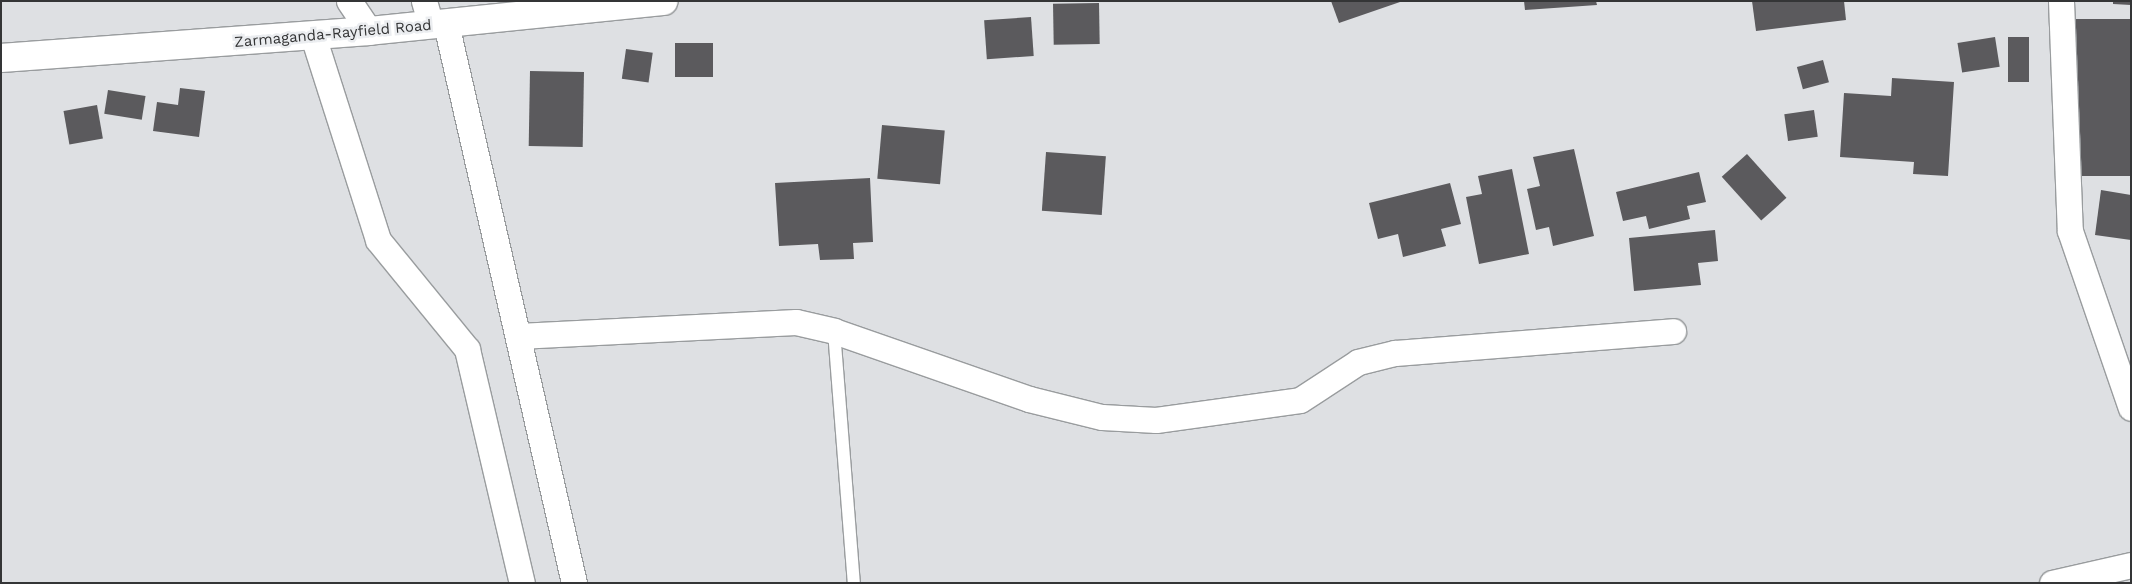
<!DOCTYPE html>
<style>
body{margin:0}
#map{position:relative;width:2132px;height:584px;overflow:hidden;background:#dee0e3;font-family:"Work Sans",sans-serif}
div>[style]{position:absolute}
.building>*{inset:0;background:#5b5a5d;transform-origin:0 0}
.roads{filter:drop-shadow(1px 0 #999c9e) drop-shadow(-1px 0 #999c9e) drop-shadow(0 1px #999c9e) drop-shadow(0 -1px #999c9e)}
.lane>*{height:12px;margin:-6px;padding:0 6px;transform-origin:6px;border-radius:6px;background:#fff}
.street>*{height:25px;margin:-12.5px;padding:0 12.5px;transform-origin:12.5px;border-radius:12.5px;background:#fff}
.secondary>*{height:28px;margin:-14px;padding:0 14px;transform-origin:14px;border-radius:14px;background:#fff}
span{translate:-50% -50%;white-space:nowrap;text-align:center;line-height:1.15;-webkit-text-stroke:5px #ebedf0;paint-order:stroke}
.street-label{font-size:15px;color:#343536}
.frame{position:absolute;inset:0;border:2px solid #343536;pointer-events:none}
</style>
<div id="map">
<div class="building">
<div style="clip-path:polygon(1331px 1px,1400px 1px,1400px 2px,1339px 23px)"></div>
<div style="clip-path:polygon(1524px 1px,1596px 1px,1597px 5px,1525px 10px)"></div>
<div style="clip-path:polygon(1752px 1px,1844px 1px,1846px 20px,1756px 31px)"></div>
<div style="clip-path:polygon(2113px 1px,2131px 1px,2131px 5px,2113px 4px)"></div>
<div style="left:1099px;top:3px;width:41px;height:46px;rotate:89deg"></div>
<div style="left:1031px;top:17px;width:39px;height:47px;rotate:86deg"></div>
<div style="left:2075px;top:19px;width:56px;height:157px"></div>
<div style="left:1995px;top:37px;width:30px;height:38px;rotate:81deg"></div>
<div style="left:2008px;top:37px;width:21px;height:45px"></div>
<div style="left:675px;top:43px;width:38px;height:34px"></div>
<div style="left:626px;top:49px;width:27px;height:30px;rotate:8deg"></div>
<div style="left:1823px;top:60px;width:23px;height:27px;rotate:75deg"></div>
<div style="left:530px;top:71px;width:54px;height:75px;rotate:1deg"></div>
<div style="clip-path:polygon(1892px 78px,1954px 82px,1948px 176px,1913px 174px,1914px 162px,1840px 157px,1844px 93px,1891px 96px)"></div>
<div style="clip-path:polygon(180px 88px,205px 91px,199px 137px,153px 131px,157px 102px,178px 105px)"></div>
<div style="left:108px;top:90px;width:38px;height:24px;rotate:9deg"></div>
<div style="left:97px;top:105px;width:34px;height:34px;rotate:80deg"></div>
<div style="left:1814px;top:110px;width:27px;height:30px;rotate:82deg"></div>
<div style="left:882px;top:125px;width:63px;height:54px;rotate:5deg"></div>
<div style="clip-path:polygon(1574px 149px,1594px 236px,1553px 246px,1549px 227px,1536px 230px,1527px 189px,1540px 186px,1533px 157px)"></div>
<div style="left:1046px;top:152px;width:60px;height:59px;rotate:4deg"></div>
<div style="left:1747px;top:154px;width:59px;height:34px;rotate:48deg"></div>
<div style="clip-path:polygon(1512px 169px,1529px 254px,1479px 264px,1466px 197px,1482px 194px,1478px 176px)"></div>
<div style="clip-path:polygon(1699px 172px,1706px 202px,1687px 206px,1690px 219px,1649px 229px,1646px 216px,1623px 221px,1616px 192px)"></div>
<div style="clip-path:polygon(870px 178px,873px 242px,853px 243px,854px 259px,820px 260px,818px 244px,779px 246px,775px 183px)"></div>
<div style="clip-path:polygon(1450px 183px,1461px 224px,1441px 229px,1446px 246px,1403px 257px,1398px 234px,1378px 239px,1369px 203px)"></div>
<div style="clip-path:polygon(2101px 190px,2131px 195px,2131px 240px,2095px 235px)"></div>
<div style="clip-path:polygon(1715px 230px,1718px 261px,1698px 263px,1701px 285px,1634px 291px,1629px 238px)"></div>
</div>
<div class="roads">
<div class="lane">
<div style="left:834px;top:331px;width:253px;rotate:85.5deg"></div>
</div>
<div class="street">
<div style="left:349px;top:1px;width:36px;rotate:56deg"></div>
<div style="left:424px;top:1px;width:25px;rotate:74deg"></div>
<div style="left:2061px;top:1px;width:230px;rotate:87.8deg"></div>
<div style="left:2070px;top:231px;width:187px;rotate:71deg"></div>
<div style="left:446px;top:24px;width:573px;rotate:77.1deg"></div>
<div style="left:313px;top:36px;width:214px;rotate:72.3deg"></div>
<div style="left:378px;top:240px;width:141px;rotate:50.8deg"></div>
<div style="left:467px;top:349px;width:240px;rotate:76.8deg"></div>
<div style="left:518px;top:336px;width:278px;rotate:-2.9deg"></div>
<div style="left:796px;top:322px;width:39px;rotate:13deg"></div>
<div style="left:834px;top:331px;width:207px;rotate:19.2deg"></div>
<div style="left:1029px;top:399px;width:75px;rotate:13.9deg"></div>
<div style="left:1102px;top:417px;width:54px;rotate:3.2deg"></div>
<div style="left:1156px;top:420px;width:145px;rotate:-7.9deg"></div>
<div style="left:1300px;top:400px;width:69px;rotate:-33.2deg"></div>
<div style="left:1358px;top:362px;width:38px;rotate:-14deg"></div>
<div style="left:1395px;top:353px;width:279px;rotate:-4.5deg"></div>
<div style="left:2052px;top:583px;width:81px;rotate:-12.8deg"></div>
</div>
<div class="secondary">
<div style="left:1px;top:58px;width:369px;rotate:-4.2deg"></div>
<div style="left:369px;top:31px;width:296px;rotate:-5.8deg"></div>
</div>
</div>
<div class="street-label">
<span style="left:333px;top:34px;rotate:-5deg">Zarmaganda-Rayfield Road</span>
</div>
<div class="frame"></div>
</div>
